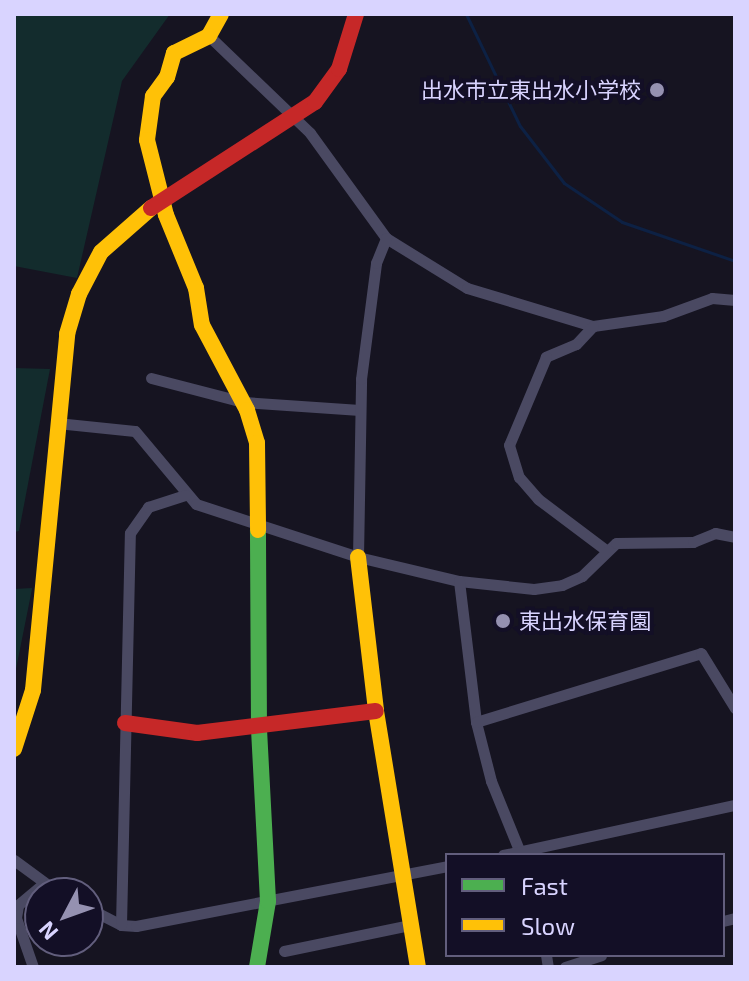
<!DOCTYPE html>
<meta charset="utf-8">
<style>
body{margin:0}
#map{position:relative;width:749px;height:981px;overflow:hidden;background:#161421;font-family:"Exo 2","Noto Sans JP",sans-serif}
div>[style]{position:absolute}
.green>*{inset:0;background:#132c2d}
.stream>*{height:3px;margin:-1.5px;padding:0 1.5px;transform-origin:1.5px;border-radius:1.5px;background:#0d2144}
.street>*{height:11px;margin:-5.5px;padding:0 5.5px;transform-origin:5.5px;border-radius:5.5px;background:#4a4962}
.fast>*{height:16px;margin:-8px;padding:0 8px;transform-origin:8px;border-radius:8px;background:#4caf50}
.slow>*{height:16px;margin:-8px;padding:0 8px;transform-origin:8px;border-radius:8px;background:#ffc107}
.jam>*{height:16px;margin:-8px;padding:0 8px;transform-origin:8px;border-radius:8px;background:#c62828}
.dots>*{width:22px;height:22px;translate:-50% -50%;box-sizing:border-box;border:4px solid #130f26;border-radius:50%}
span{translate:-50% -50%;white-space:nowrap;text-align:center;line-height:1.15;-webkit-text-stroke:8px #130f26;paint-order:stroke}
.poi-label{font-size:22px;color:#d9d4ff}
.right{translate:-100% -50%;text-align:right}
.left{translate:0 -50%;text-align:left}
.frame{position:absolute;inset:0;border:16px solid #d9d4ff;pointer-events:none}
.legend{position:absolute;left:445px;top:853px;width:280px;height:104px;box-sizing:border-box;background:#130f26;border:2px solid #625e7d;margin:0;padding:10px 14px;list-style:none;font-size:24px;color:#d9d4ff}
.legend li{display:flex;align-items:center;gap:16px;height:40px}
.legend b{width:40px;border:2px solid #625e7d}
.north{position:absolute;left:24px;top:877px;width:80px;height:80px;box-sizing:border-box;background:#130f26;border:2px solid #625e7d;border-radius:50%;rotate:229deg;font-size:22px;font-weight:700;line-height:32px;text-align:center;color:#d9d4ff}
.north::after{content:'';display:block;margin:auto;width:28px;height:36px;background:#9591b1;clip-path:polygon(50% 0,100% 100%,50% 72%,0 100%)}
</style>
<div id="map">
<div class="green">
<div style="clip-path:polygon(14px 14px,170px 14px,122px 81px,77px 278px,14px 266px)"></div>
<div style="clip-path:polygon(14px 368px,50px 369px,19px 531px,14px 532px)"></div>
<div style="clip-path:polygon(32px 588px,32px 589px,14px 679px,14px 589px)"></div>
</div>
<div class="stream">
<div style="left:466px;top:14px;width:124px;rotate:64.3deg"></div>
<div style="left:520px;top:126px;width:72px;rotate:52.3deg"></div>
<div style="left:564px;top:183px;width:70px;rotate:33.9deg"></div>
<div style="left:622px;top:222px;width:120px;rotate:19deg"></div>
</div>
<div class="street">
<div style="left:209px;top:36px;width:140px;rotate:43.8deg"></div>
<div style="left:310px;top:133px;width:130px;rotate:54.1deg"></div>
<div style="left:386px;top:238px;width:95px;rotate:31.7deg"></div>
<div style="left:467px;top:288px;width:132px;rotate:16.8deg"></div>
<div style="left:593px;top:326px;width:71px;rotate:-8.1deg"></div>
<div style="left:663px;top:316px;width:52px;rotate:-20.2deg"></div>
<div style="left:712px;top:298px;width:23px;rotate:5deg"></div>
<div style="left:593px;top:326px;width:25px;rotate:133deg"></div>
<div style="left:576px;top:344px;width:33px;rotate:157deg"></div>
<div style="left:546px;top:357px;width:95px;rotate:112.8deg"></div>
<div style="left:509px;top:445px;width:34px;rotate:73deg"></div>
<div style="left:519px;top:477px;width:29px;rotate:49deg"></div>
<div style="left:538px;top:499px;width:85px;rotate:36.9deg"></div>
<div style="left:151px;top:378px;width:95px;rotate:14.6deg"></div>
<div style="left:243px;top:402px;width:117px;rotate:3.9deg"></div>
<div style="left:57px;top:423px;width:78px;rotate:5.9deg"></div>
<div style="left:135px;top:431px;width:95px;rotate:50.1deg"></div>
<div style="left:196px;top:504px;width:170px;rotate:18.1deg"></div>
<div style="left:358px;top:557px;width:104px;rotate:13.4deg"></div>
<div style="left:459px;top:581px;width:75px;rotate:6.1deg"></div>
<div style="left:534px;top:589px;width:28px;rotate:-8deg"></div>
<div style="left:562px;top:585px;width:22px;rotate:-24deg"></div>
<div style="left:582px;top:576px;width:47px;rotate:-44.1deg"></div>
<div style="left:616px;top:543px;width:77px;rotate:-0.7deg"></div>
<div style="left:693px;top:542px;width:24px;rotate:-22deg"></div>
<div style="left:715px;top:533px;width:20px;rotate:11deg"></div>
<div style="left:358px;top:557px;width:178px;rotate:-89deg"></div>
<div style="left:361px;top:379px;width:117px;rotate:-82.6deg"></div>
<div style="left:376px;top:263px;width:27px;rotate:-68deg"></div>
<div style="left:459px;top:581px;width:142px;rotate:83.1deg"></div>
<div style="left:476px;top:722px;width:61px;rotate:75.7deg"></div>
<div style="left:491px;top:781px;width:80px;rotate:67.9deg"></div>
<div style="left:476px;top:722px;width:235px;rotate:-17deg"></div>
<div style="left:701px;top:653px;width:65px;rotate:58.3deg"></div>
<div style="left:503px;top:855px;width:237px;rotate:-12.2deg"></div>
<div style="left:14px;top:860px;width:56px;rotate:36.3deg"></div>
<div style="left:88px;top:908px;width:37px;rotate:27deg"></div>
<div style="left:121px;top:925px;width:15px;rotate:4deg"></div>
<div style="left:136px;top:926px;width:317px;rotate:-10.9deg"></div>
<div style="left:723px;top:921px;width:12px;rotate:-14deg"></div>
<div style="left:121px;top:925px;width:392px;rotate:-88.7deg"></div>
<div style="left:130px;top:533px;width:32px;rotate:-55deg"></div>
<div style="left:148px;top:507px;width:39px;rotate:-18deg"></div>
<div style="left:284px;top:951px;width:129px;rotate:-11.7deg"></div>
<div style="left:546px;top:955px;width:12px;rotate:81deg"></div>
<div style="left:33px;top:967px;width:52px;rotate:-109.1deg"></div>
<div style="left:16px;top:918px;width:13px;rotate:-81deg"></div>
<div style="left:18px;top:905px;width:33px;rotate:-40deg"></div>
<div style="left:565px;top:967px;width:38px;rotate:-18deg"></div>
</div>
<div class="fast">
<div style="left:257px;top:967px;width:67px;rotate:-80.5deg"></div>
<div style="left:268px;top:901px;width:172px;rotate:-93deg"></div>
<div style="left:259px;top:729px;width:199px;rotate:-90.3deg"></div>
</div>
<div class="slow">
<div style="left:221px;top:14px;width:25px;rotate:119deg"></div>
<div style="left:209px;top:36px;width:39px;rotate:154deg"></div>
<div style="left:174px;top:53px;width:25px;rotate:106deg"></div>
<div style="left:167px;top:77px;width:24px;rotate:126deg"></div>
<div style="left:153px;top:96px;width:44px;rotate:97.8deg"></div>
<div style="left:147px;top:140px;width:77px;rotate:75.8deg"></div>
<div style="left:166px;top:215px;width:79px;rotate:67.7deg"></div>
<div style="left:196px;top:288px;width:37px;rotate:81deg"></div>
<div style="left:202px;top:325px;width:96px;rotate:62.1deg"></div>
<div style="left:247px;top:410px;width:34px;rotate:73deg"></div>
<div style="left:257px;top:443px;width:87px;rotate:89.3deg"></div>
<div style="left:358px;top:557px;width:155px;rotate:83.3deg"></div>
<div style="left:376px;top:711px;width:259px;rotate:80.7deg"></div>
<div style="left:14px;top:749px;width:62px;rotate:-72.1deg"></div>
<div style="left:33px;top:690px;width:358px;rotate:-84.5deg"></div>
<div style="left:67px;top:334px;width:42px;rotate:-73.3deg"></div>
<div style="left:79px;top:294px;width:47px;rotate:-62.4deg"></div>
<div style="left:101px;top:252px;width:67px;rotate:-41.3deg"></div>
</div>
<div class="jam">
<div style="left:151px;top:208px;width:195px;rotate:-32.9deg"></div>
<div style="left:315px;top:102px;width:41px;rotate:-54deg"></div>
<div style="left:339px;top:69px;width:58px;rotate:-72.8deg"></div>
<div style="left:125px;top:723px;width:73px;rotate:7.9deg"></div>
<div style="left:197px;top:733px;width:180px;rotate:-7deg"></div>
</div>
<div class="dots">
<div style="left:657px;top:90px;background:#9591b1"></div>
<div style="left:503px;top:621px;background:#9591b1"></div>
</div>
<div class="poi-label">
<span class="right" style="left:641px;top:90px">出水市立東出水小学校</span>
<span class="left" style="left:519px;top:621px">東出水保育園</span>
</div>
<div class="frame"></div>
<ul class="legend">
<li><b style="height:10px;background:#4caf50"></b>Fast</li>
<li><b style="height:10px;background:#ffc107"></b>Slow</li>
</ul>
<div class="north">N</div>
</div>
